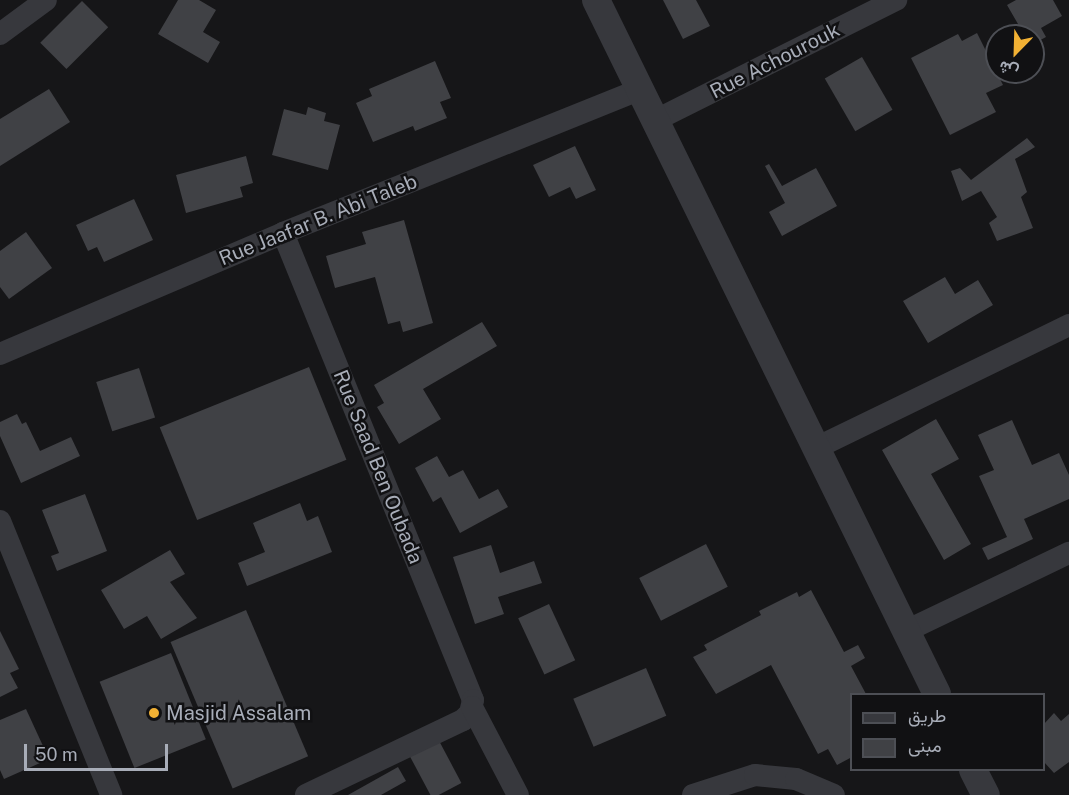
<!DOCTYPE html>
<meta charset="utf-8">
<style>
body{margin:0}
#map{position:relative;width:1069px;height:795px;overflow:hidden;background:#161618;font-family:"Public Sans",Vazirmatn,sans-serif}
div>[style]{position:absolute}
.building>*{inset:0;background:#404145;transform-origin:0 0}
.minor>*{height:22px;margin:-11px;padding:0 11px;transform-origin:11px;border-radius:11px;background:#37383d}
.tertiary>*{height:28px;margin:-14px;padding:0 14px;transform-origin:14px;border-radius:14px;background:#37383d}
.dots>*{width:16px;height:16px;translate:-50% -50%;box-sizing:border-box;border:3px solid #111113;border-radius:50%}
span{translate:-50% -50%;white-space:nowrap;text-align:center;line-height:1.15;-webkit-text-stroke:5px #111113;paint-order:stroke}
.street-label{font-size:20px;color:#a8adb8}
.poi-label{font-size:20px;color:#a8adb8}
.left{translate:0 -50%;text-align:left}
.legend{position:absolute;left:850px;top:693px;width:195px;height:78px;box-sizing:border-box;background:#111113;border:2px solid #4d4f55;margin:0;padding:8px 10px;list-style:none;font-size:18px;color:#a8adb8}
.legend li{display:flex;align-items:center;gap:12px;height:30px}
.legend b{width:30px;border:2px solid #4d4f55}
.north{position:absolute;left:985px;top:24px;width:60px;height:60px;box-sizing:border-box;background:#111113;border:2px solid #4d4f55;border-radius:50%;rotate:203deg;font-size:16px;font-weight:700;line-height:24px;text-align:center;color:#a8adb8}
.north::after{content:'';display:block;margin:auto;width:21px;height:27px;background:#f2b134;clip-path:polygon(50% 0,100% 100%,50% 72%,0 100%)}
.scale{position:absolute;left:24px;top:744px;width:144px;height:27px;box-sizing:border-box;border:3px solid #a8adb8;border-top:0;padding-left:8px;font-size:18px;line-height:21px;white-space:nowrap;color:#a8adb8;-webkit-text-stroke:4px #111113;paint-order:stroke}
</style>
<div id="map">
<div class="building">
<div style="clip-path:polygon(178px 0,199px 0,216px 10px,203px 32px,220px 42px,208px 63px,158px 34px)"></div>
<div style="clip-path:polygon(663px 0,696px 0,710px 26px,683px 39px)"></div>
<div style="clip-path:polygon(1016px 0,1053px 0,1062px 16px,1041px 28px,1046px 37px,1033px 44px,1033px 36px,1006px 36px,1004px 32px,1018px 24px,1007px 5px)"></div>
<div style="left:82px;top:1px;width:37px;height:59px;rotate:45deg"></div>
<div style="clip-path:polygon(977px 33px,1003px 85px,986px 93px,996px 112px,950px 135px,911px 58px,958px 34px,962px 41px)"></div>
<div style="left:862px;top:57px;width:61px;height:43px;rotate:60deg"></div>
<div style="clip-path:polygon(435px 61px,451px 98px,440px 102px,447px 118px,415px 131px,413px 126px,373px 142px,356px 103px,372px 96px,369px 89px)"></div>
<div style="clip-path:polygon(49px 89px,70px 122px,0 166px,0 119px)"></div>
<div style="clip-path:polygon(308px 107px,326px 113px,324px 121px,340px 125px,328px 170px,272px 155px,284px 109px,306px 115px)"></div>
<div style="clip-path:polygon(1027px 138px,1035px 147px,1015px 159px,1027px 192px,1021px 197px,1033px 228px,997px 241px,989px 223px,997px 217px,981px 191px,962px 201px,951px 171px,960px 168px,971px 180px)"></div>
<div style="clip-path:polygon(575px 146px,596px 190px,576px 199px,570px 187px,549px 197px,533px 165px)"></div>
<div style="clip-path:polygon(246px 156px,253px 183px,240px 187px,243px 197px,186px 213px,176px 175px)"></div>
<div style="clip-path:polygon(769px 164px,782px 186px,816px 168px,837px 206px,782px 236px,769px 212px,785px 203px,765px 166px)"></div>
<div style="clip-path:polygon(134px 199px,153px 240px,104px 262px,97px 247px,88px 251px,76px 225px)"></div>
<div style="clip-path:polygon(404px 220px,433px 323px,403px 332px,400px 321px,388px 324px,375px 277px,335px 288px,326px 256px,366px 244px,362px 232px)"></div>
<div style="clip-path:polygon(26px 232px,52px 268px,9px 299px,0 287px,0 251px)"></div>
<div style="clip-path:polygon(945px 277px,955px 294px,978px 280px,993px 305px,928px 343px,903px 301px)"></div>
<div style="clip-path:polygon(482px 322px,497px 346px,423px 389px,441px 419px,399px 444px,377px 407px,384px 403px,374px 385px)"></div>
<div style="left:309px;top:367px;width:100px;height:161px;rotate:68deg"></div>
<div style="left:139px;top:368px;width:52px;height:45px;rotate:72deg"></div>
<div style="clip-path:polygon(17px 414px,22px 424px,26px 422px,40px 451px,71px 437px,80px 456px,21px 483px,0 436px,0 422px)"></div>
<div style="clip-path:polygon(936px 419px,959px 459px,931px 474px,971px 544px,944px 560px,882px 450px)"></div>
<div style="clip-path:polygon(1012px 420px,1032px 465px,1059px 453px,1069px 475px,1069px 499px,1024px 519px,1033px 539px,988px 560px,982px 548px,1007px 537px,979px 476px,994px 470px,978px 435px)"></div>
<div style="clip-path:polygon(437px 456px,449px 477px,463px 470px,479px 499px,498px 489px,508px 507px,460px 533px,441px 497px,433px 502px,415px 468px)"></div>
<div style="clip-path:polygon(85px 494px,107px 551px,57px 571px,51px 556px,59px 553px,42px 510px)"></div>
<div style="clip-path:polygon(300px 503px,307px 521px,318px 516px,332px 552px,247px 586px,238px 563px,265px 552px,253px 523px)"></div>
<div style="left:706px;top:544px;width:48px;height:75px;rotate:63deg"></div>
<div style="clip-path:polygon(491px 545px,500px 573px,534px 561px,542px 583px,498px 597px,504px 614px,475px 624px,453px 557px)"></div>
<div style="clip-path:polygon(170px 550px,185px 574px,170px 582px,197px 618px,161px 639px,147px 616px,124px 629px,101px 590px)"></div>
<div style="clip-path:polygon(811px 590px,844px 652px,858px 645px,865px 658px,851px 666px,866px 694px,852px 694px,852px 757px,837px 765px,828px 749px,818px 754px,771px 665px,716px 694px,693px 657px,707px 650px,704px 645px,761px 615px,759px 611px,797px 592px,799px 597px)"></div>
<div style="left:549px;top:604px;width:62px;height:34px;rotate:65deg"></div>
<div style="left:246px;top:610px;width:159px;height:82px;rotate:67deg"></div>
<div style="clip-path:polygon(0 631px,19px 669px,10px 673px,18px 688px,0 697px)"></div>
<div style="left:171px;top:653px;width:93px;height:77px;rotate:68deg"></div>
<div style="left:646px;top:668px;width:52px;height:79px;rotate:67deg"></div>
<div style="clip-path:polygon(26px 709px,49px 759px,4px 779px,0 770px,0 720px)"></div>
<div style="clip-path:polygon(1054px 713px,1061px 721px,1069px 714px,1069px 762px,1054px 773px,1044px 762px,1044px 724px)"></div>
<div style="left:437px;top:737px;width:52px;height:33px;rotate:62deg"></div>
<div style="clip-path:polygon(398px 767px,406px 781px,381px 795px,348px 795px)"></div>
</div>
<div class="minor">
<div style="left:0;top:34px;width:57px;rotate:-36.5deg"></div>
<div style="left:654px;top:121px;width:271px;rotate:-26.6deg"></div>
<div style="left:283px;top:233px;width:504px;rotate:67.86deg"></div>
<div style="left:473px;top:700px;width:13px;rotate:103deg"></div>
<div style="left:470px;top:713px;width:10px;rotate:135deg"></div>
<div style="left:463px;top:720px;width:174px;rotate:154.5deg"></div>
<div style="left:0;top:354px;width:308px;rotate:-23.1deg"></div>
<div style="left:283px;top:233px;width:383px;rotate:-21.9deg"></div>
<div style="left:818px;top:447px;width:279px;rotate:-25.9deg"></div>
<div style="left:0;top:521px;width:296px;rotate:67.9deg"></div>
<div style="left:906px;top:631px;width:181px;rotate:-25.6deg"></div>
<div style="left:472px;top:707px;width:99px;rotate:62.4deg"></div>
<div style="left:693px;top:795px;width:65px;rotate:-17.9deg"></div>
<div style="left:755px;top:775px;width:41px;rotate:5.6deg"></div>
<div style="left:796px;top:779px;width:41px;rotate:22.8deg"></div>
</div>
<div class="tertiary">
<div style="left:596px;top:0;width:773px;rotate:63.83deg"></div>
<div style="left:973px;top:770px;width:28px;rotate:63deg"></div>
</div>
<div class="dots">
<div style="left:154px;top:713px;background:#f2b134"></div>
</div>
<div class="street-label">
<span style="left:775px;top:61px;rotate:-27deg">Rue Achourouk</span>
<span style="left:318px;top:220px;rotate:-22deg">Rue Jaafar B. Abi Taleb</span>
<span style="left:378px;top:467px;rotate:68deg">Rue Saad Ben Oubada</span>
</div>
<div class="poi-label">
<span class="left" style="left:166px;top:713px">Masjid Assalam</span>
</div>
<ul class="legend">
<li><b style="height:8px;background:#37383d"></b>طريق</li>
<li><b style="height:16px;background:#404145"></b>مبنى</li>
</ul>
<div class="north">ش</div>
<div class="scale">50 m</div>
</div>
